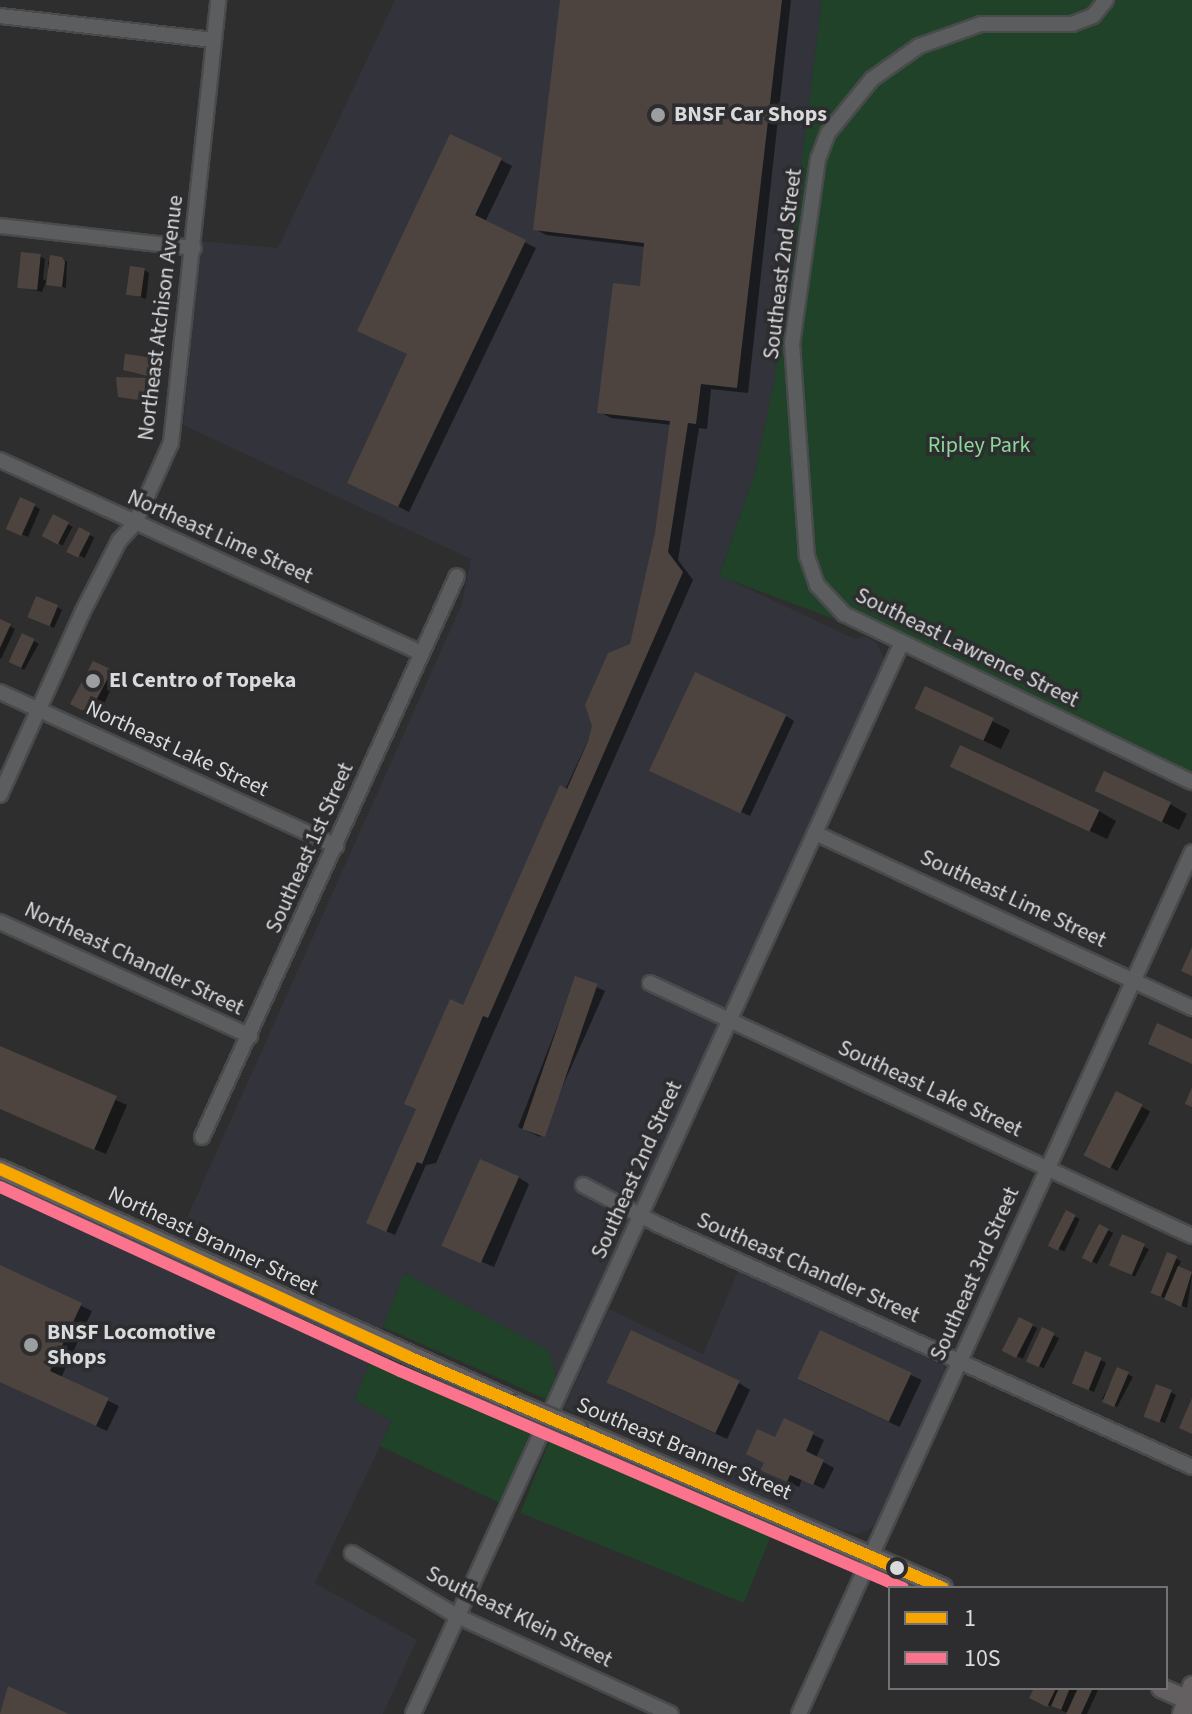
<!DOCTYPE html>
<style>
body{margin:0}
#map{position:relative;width:1192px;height:1714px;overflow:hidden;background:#2e2e2f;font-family:"Source Sans 3",sans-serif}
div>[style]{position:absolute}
.built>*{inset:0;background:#32333b}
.green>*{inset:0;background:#204228;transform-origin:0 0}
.shadow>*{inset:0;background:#0007;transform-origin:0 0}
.building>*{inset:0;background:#4d443f;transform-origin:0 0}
.roads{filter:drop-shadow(2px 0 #494a4b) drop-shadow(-2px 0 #494a4b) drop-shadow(0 2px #494a4b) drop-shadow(0 -2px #494a4b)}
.street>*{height:14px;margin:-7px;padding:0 7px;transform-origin:7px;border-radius:7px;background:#5c5d5e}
.secondary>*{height:18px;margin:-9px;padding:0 9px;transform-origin:9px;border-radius:9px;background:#645f61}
.bridges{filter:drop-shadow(2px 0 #494a4b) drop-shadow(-2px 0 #494a4b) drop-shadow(0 2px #494a4b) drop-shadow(0 -2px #494a4b)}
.secondary-bridge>*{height:18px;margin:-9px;padding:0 9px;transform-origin:9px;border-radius:9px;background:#645f61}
.bus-1>*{height:12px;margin:-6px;padding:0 6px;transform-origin:6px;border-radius:6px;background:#f7a600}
.bus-2>*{height:12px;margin:-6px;padding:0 6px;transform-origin:6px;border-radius:6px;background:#fc738d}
.dots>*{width:22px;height:22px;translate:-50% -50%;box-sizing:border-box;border:4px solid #2d2d30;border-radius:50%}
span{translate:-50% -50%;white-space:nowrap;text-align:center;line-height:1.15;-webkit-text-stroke:7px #2d2d30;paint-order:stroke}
.poi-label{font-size:22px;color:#d9dadb;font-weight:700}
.left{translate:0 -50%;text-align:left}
.street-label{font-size:22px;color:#d9dadb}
.park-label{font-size:22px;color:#8cd89a}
.legend{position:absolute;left:888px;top:1586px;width:280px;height:104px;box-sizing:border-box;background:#2d2d30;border:2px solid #727274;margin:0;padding:10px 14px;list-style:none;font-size:24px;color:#d9dadb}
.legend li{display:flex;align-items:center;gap:16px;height:40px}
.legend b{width:40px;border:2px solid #727274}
</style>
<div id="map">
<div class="built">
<div style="clip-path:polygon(395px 0,822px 0,774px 382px,755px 473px,719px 575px,855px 639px,865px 636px,876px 642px,885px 660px,556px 1377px,547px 1350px,404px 1273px,355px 1400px,392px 1421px,315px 1583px,417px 1640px,383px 1714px,0 1714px,0 1182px,169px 1258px,461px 606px,471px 559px,183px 425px,201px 241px,278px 248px)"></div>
<div style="clip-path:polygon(739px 1269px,945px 1366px,946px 1374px,875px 1524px,867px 1531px,857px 1534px,827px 1526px,564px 1408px,609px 1309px,703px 1354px)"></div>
</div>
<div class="green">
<div style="clip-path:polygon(822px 0,1192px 0,1192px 777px,901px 644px,719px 576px,755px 473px,774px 382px)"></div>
<div style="clip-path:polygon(404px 1273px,548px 1350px,556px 1377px,546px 1399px,383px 1327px)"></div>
<div style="clip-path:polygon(373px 1354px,533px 1426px,500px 1503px,380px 1446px,392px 1421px,355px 1400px)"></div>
<div style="left:553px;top:1432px;width:241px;height:87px;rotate:22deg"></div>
</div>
<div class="shadow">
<div style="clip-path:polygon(562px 0,791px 0,748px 393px,711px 389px,707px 429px,699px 428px,678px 560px,693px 580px,436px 1163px,426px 1165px,395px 1235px,377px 1227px,464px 1007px,632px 646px,657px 533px,672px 425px,611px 418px,600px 412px,641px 288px,646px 247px,546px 235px,535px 229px)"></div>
<div style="clip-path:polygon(501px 160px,512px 166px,485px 222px,536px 248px,409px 512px,361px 488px,409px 354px)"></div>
<div style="clip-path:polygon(40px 256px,45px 259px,43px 279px,48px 282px,48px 261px,67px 261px,66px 288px,46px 282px,42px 292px,20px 287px)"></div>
<div style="clip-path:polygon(144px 270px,149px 273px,146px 299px,130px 294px)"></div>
<div style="clip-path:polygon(127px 356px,161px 362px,156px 378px,130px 372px)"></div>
<div style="clip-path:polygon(119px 379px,151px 383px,156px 403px,120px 396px)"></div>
<div style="clip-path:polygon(21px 499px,40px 509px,28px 537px,14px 531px)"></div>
<div style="left:54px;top:517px;width:21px;height:21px;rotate:28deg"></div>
<div style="left:79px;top:530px;width:17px;height:23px;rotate:25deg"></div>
<div style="clip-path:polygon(57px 607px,62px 610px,54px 628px,34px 619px)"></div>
<div style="clip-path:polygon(0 621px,15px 629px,1px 659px,0 658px)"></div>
<div style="left:23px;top:635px;width:18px;height:30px;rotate:29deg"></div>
<div style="clip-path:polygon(109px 670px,117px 675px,100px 713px,80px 708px)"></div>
<div style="clip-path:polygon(926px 688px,1010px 730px,1001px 749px,934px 717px)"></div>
<div style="clip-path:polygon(786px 716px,794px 721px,750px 816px,661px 775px)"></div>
<div style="clip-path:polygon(953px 766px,1099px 811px,1116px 821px,1107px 839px)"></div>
<div style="clip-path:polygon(1097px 790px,1170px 804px,1187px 814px,1179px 830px)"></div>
<div style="clip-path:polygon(576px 978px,605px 991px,540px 1137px,518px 1127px)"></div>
<div style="clip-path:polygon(0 1049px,127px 1105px,106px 1154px,0 1109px)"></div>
<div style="left:1117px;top:1093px;width:38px;height:68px;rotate:29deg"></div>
<div style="clip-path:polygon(518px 1177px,529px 1184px,494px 1267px,456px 1251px)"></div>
<div style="left:1067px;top:1213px;width:14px;height:36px;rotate:25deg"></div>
<div style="left:1100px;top:1226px;width:15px;height:35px;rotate:28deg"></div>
<div style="left:1123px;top:1236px;width:29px;height:31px;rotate:27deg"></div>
<div style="clip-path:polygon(1168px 1255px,1181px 1261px,1178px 1268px,1192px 1275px,1187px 1308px,1158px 1295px)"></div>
<div style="clip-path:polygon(0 1267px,92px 1311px,61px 1378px,119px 1406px,107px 1431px,0 1381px)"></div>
<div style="left:1020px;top:1320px;width:19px;height:34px;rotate:25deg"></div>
<div style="left:1043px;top:1330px;width:18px;height:34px;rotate:27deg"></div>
<div style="left:821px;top:1333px;width:111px;height:52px;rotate:25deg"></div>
<div style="clip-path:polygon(1101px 1360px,1106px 1363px,1094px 1392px,1079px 1386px)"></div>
<div style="left:1118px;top:1369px;width:17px;height:34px;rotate:28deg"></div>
<div style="clip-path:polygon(739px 1383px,750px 1390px,727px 1439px,620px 1389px)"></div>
<div style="clip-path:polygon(1171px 1392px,1176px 1395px,1165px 1423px,1152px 1418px)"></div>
<div style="clip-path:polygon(785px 1421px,824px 1440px,816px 1458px,834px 1468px,824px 1489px,802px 1479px,799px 1487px,774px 1476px,766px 1463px)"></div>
<div style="clip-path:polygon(1036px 1688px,1093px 1688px,1098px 1690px,1087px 1714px,1070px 1714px,1031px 1698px)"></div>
</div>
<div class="building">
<div style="clip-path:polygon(560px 0,782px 0,737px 388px,701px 384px,696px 424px,688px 423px,668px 552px,683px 572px,488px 1018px,483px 1016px,422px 1164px,417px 1162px,386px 1232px,366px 1223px,416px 1109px,404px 1104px,450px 999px,463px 1005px,560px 785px,567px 789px,588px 741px,592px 726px,585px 705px,608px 653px,630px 644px,655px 533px,670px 421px,597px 413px,613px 283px,640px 286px,644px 243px,533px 230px)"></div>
<div style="clip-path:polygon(450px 134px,502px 158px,475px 215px,526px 240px,398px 507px,347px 483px,407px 354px,357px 331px)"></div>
<div style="left:21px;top:252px;width:20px;height:36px;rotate:6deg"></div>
<div style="clip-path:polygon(50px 255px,62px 257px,65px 262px,62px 287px,46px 285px)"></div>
<div style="left:130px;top:266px;width:15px;height:29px;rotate:8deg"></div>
<div style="clip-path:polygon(125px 354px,157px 358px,151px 377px,123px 370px)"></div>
<div style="clip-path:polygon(116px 377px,146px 378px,145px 389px,153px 390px,152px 402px,118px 397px)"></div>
<div style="left:20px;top:497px;width:17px;height:35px;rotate:24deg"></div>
<div style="left:53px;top:514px;width:18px;height:25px;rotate:27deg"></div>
<div style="left:79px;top:527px;width:13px;height:28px;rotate:27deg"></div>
<div style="left:36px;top:596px;width:24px;height:23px;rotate:22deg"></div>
<div style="clip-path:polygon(0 619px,11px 624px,0 648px)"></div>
<div style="left:22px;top:633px;width:14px;height:32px;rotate:25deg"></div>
<div style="clip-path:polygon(93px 661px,110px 669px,110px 674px,91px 710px,81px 710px,70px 704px)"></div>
<div style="left:695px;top:672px;width:101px;height:109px;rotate:25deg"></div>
<div style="left:925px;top:686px;width:76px;height:25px;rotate:25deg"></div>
<div style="left:960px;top:745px;width:154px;height:24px;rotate:25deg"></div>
<div style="left:1104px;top:771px;width:74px;height:22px;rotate:25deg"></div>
<div style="clip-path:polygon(1192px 947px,1192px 976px,1181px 971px)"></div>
<div style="left:575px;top:976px;width:24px;height:162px;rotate:19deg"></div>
<div style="clip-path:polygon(1157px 1023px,1192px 1039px,1192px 1064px,1148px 1044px)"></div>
<div style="clip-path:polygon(0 1046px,117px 1096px,94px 1150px,0 1109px)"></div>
<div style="clip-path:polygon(1192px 1087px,1192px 1107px,1185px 1104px)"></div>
<div style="left:1116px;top:1091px;width:30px;height:72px;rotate:27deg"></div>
<div style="left:480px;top:1159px;width:43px;height:95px;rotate:24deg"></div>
<div style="left:1066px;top:1210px;width:11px;height:40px;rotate:27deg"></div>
<div style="left:1099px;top:1224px;width:11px;height:38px;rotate:27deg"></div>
<div style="left:1122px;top:1234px;width:25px;height:34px;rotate:23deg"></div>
<div style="left:1167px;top:1252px;width:11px;height:44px;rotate:22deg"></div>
<div style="clip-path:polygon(0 1265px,82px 1303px,50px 1371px,109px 1398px,96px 1426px,0 1382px)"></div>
<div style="clip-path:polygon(1178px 1266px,1192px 1272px,1181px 1307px,1164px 1299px)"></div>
<div style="left:1019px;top:1317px;width:16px;height:38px;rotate:27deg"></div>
<div style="left:1042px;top:1327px;width:14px;height:38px;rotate:25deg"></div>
<div style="left:631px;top:1330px;width:120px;height:58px;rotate:25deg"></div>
<div style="left:820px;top:1330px;width:101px;height:54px;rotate:25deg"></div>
<div style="left:1085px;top:1351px;width:18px;height:35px;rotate:22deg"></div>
<div style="left:1117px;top:1367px;width:13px;height:38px;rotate:23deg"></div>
<div style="left:1156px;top:1384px;width:17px;height:35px;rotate:21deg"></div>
<div style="clip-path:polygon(1192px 1398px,1192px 1434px,1179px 1428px)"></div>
<div style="clip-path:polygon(784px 1418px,814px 1432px,806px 1451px,824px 1460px,813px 1485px,790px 1475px,787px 1482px,760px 1470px,764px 1463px,746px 1454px,757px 1429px,775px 1437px)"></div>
<div style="clip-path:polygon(8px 1686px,69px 1714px,0 1714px)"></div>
<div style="clip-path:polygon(1034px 1688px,1056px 1688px,1047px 1707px,1029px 1698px)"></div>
<div style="clip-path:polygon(1059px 1688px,1070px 1688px,1061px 1710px,1051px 1706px)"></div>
<div style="clip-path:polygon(1078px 1688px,1093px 1688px,1081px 1714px,1066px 1714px)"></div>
</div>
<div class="roads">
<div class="street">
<div style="left:1106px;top:0;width:21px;rotate:129deg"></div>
<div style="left:1093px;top:16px;width:22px;rotate:159deg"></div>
<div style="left:1072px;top:24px;width:91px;rotate:180deg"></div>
<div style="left:981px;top:24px;width:66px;rotate:160.5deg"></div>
<div style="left:919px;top:46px;width:57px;rotate:144.9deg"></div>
<div style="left:872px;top:79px;width:70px;rotate:129.2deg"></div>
<div style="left:828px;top:133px;width:28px;rotate:111deg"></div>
<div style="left:818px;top:159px;width:186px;rotate:98deg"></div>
<div style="left:792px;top:343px;width:214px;rotate:86deg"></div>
<div style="left:807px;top:556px;width:31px;rotate:71deg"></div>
<div style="left:817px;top:585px;width:40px;rotate:47deg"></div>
<div style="left:844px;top:614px;width:386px;rotate:25.8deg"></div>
<div style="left:0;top:16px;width:215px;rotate:6.4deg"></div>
<div style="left:0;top:226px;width:195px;rotate:6.5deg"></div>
<div style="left:0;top:460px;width:464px;rotate:24.6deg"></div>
<div style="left:0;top:692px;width:370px;rotate:24.6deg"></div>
<div style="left:0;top:795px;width:200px;rotate:-65.7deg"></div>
<div style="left:82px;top:613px;width:81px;rotate:-62.8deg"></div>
<div style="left:119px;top:541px;width:24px;rotate:-48deg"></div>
<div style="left:135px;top:523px;width:88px;rotate:-65.8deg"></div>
<div style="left:171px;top:443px;width:445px;rotate:-83.9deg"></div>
<div style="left:815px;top:833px;width:416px;rotate:24.9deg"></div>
<div style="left:0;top:922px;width:275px;rotate:24.5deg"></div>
<div style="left:650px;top:983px;width:598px;rotate:25.02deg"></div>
<div style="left:202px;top:1137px;width:616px;rotate:-65.56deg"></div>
<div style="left:583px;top:1185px;width:86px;rotate:27.8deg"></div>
<div style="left:659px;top:1225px;width:585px;rotate:24.42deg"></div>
<div style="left:352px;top:1553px;width:122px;rotate:31deg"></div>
<div style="left:457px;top:1616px;width:235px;rotate:24.6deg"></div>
<div style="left:413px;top:1714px;width:1176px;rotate:-65.48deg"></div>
<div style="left:799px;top:1714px;width:947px;rotate:-65.49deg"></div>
</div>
<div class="secondary">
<div style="left:0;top:1169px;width:569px;rotate:24.4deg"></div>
<div style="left:578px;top:1429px;width:398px;rotate:23.5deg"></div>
<div style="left:1161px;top:1688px;width:34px;rotate:24deg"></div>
<div style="left:1182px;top:1714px;width:30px;rotate:-70deg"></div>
</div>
</div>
<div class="bridges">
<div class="secondary-bridge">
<div style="left:518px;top:1404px;width:65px;rotate:22.6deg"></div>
</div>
</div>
<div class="bus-1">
<div style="left:0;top:1169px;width:447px;rotate:24.7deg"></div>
<div style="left:406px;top:1356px;width:585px;rotate:23.37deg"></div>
</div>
<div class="bus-2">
<div style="left:0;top:1187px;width:440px;rotate:24.7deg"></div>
<div style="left:400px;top:1371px;width:548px;rotate:23.34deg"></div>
</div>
<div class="dots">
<div style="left:658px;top:115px;background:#9d9e9f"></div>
<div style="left:93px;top:681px;background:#9d9e9f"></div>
<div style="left:31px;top:1345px;background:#9d9e9f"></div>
<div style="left:897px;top:1568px;background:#d9dadb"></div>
</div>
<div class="poi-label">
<span class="left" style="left:674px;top:115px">BNSF Car Shops</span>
<span class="left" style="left:109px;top:681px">El Centro of Topeka</span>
<span class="left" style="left:47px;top:1345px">BNSF Locomotive<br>Shops</span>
</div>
<div class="street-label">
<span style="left:783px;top:264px;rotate:-83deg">Southeast 2nd Street</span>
<span style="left:161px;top:318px;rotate:-83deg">Northeast Atchison Avenue</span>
<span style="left:220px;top:537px;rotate:24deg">Northeast Lime Street</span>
<span style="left:967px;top:648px;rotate:26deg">Southeast Lawrence Street</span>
<span style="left:177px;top:749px;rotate:25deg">Northeast Lake Street</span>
<span style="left:310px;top:848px;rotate:-66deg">Southeast 1st Street</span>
<span style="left:1013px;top:899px;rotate:25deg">Southeast Lime Street</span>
<span style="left:134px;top:959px;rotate:25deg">Northeast Chandler Street</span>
<span style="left:930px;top:1089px;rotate:25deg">Southeast Lake Street</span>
<span style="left:637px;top:1170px;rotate:-66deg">Southeast 2nd Street</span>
<span style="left:213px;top:1241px;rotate:25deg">Northeast Branner Street</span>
<span style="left:808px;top:1268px;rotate:24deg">Southeast Chandler Street</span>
<span style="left:975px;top:1274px;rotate:-66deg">Southeast 3rd Street</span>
<span style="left:684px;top:1449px;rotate:23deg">Southeast Branner Street</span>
<span style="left:519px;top:1617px;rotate:26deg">Southeast Klein Street</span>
</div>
<div class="park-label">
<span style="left:979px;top:446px">Ripley Park</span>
</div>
<ul class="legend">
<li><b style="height:10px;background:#f7a600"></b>1</li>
<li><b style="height:10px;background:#fc738d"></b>10S</li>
</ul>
</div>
